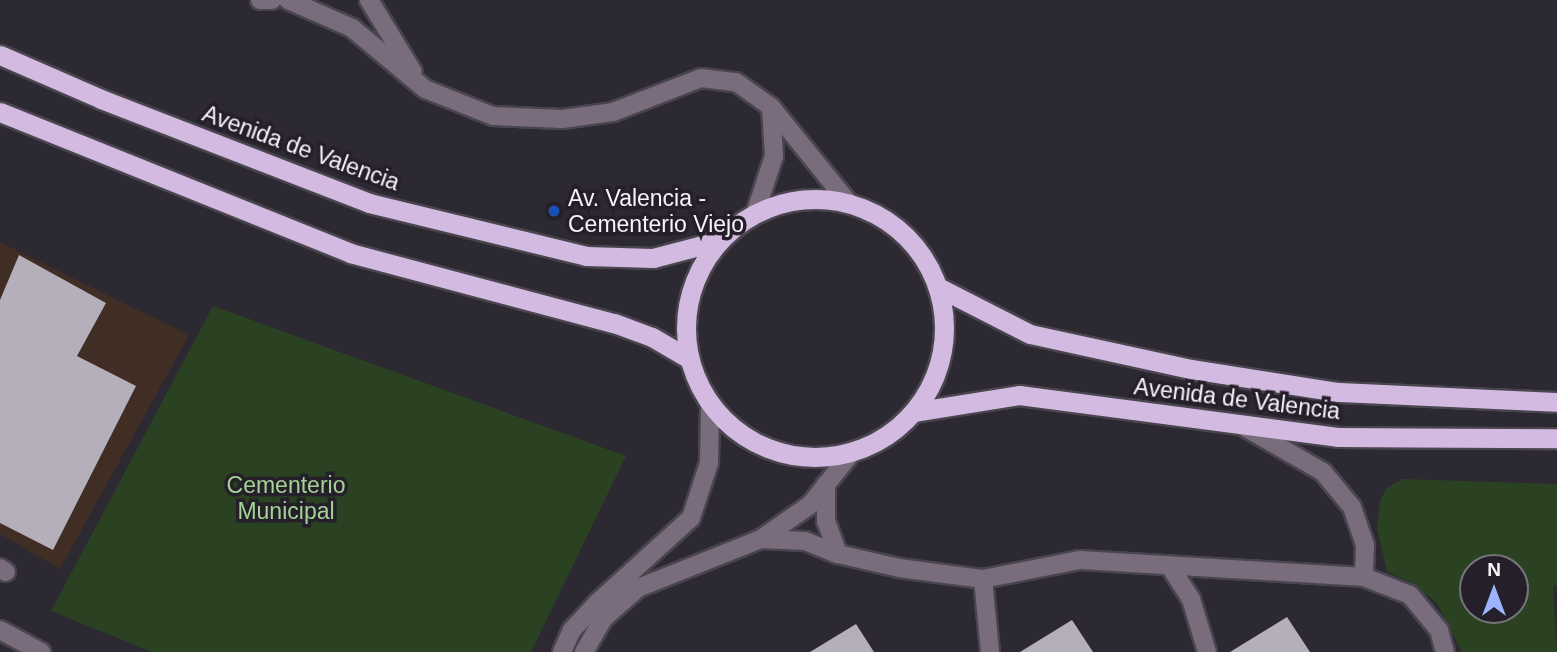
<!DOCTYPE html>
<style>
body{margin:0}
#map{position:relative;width:1557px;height:652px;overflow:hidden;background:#2d2933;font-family:Helvetica,sans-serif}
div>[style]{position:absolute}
.education>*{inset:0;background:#402e25}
.green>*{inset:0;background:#2a4222}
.building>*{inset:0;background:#b5afbc}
.roads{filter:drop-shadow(2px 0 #49454f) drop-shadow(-2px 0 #49454f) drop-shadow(0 2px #49454f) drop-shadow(0 -2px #49454f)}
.minor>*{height:18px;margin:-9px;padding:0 9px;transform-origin:9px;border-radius:9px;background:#786c7d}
.trunk>*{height:19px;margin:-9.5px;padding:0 9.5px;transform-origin:9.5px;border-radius:9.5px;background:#d3bae0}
.trunk>.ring{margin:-9.5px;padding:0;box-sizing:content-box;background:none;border:19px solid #d3bae0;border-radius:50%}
.dots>*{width:19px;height:19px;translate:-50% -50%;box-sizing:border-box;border:4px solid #241f29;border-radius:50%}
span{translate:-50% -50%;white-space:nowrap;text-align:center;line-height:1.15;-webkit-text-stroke:7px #241f29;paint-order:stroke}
.street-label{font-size:23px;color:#f6f3f9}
.poi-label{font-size:23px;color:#f6f3f9}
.left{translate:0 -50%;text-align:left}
.park-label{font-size:23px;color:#a4d195}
.north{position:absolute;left:1459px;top:554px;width:70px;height:70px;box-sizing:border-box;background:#241f29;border:2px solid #78747c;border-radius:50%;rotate:0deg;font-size:19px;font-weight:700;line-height:28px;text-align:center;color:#f6f3f9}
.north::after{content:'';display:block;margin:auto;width:24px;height:32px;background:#9cb4fd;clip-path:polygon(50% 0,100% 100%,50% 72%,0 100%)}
</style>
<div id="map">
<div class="education">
<div style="clip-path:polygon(0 242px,189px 335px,60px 569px,0 534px)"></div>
</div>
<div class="green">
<div style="clip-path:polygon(213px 306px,626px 456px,531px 652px,152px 652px,51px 611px)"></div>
<div style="clip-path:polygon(evenodd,1402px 479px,1557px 484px,1557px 585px,1553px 586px,1557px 652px,1462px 652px,1437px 603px,1410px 582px,1387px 572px,1377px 528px,1380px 500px,1387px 488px,1402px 479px,1515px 568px,1515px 610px,1473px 610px,1473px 568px,1515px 568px)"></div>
</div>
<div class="building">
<div style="clip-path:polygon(19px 255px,106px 303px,77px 356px,136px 386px,53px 550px,0 523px,0 300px)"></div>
<div style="clip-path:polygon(1287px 617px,1310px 652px,1230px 652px)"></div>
<div style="clip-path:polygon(1072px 620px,1093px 652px,1020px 652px)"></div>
<div style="clip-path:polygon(856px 624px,874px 652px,810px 652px)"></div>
</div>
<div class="roads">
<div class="minor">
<div style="left:260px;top:0;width:12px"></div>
<div style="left:288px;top:0;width:70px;rotate:23.6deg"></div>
<div style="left:352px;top:28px;width:95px;rotate:39.9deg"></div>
<div style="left:425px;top:89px;width:73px;rotate:21.7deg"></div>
<div style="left:493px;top:116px;width:69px;rotate:2.5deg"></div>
<div style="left:562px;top:119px;width:51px;rotate:-7.8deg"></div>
<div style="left:613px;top:112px;width:94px;rotate:-21.1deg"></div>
<div style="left:701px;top:78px;width:35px;rotate:7deg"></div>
<div style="left:736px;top:82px;width:43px;rotate:35.5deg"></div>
<div style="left:771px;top:107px;width:122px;rotate:51deg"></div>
<div style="left:369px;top:0;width:84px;rotate:58.6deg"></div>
<div style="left:756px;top:211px;width:58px;rotate:-71.9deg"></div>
<div style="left:774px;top:156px;width:49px;rotate:-93.5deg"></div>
<div style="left:1241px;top:425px;width:95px;rotate:29.8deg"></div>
<div style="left:1323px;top:472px;width:45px;rotate:50.4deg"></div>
<div style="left:1352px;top:507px;width:40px;rotate:71.1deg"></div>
<div style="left:1365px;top:545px;width:32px;rotate:92deg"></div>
<div style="left:826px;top:484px;width:37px;rotate:90deg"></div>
<div style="left:826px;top:521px;width:35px;rotate:70deg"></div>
<div style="left:761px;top:539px;width:44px;rotate:2.6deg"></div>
<div style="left:805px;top:541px;width:35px;rotate:22deg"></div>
<div style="left:838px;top:554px;width:63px;rotate:12.9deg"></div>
<div style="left:899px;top:568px;width:85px;rotate:7.5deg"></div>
<div style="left:983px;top:579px;width:99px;rotate:-11.1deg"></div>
<div style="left:1080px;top:560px;width:285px;rotate:3.4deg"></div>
<div style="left:1364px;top:577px;width:49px;rotate:21.4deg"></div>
<div style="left:1410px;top:595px;width:45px;rotate:50.4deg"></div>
<div style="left:1439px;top:630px;width:23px;rotate:75deg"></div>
<div style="left:1169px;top:565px;width:40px;rotate:57.1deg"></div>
<div style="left:1191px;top:599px;width:55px;rotate:73.2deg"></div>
<div style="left:0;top:568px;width:7px;rotate:34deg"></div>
<div style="left:983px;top:579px;width:73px;rotate:84.5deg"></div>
<div style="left:0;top:630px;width:47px;rotate:28.2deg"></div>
<div style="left:562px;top:652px;width:24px;rotate:-66deg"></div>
<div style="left:572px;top:630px;width:35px;rotate:-47deg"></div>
<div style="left:596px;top:604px;width:128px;rotate:-42.2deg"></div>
<div style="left:691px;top:518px;width:58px;rotate:-71.9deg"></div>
<div style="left:709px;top:463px;width:58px;rotate:-89deg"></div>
<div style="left:584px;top:652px;width:39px;rotate:-60deg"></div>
<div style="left:604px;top:618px;width:45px;rotate:-41.4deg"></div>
<div style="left:638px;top:588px;width:132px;rotate:-21.7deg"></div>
<div style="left:761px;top:539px;width:60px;rotate:-34.8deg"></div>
<div style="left:810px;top:505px;width:68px;rotate:-51.6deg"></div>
</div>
<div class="trunk">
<div style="left:0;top:55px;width:110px;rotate:23.5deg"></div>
<div style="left:101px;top:99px;width:287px;rotate:21.2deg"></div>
<div style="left:369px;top:203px;width:223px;rotate:13.7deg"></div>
<div style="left:586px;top:256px;width:67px;rotate:1.7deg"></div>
<div style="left:653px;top:258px;width:67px;rotate:-14.7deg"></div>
<div style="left:0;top:112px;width:377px;rotate:21.9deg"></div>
<div style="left:350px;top:253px;width:273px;rotate:14.9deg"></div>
<div style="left:614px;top:323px;width:40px;rotate:20.2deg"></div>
<div style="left:652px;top:337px;width:42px;rotate:30.3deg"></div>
<div class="ring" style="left:686px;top:199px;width:239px;height:239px"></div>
<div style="left:938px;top:287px;width:103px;rotate:27.1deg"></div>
<div style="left:1030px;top:334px;width:165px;rotate:12.3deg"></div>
<div style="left:1191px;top:369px;width:149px;rotate:8.9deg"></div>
<div style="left:1338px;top:392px;width:219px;rotate:2.6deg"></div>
<div style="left:913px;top:412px;width:107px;rotate:-9.1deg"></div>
<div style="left:1019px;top:395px;width:321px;rotate:7.5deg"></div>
<div style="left:1337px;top:437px;width:220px;rotate:0.3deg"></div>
</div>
</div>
<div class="dots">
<div style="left:554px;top:211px;background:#1a4fb4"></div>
</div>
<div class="street-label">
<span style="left:301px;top:148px;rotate:20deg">Avenida de Valencia</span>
<span style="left:1237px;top:399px;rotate:7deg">Avenida de Valencia</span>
</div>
<div class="poi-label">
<span class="left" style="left:568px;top:211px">Av. Valencia -<br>Cementerio Viejo</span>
</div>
<div class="park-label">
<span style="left:286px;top:498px">Cementerio<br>Municipal</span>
</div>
<div class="north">N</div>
</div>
